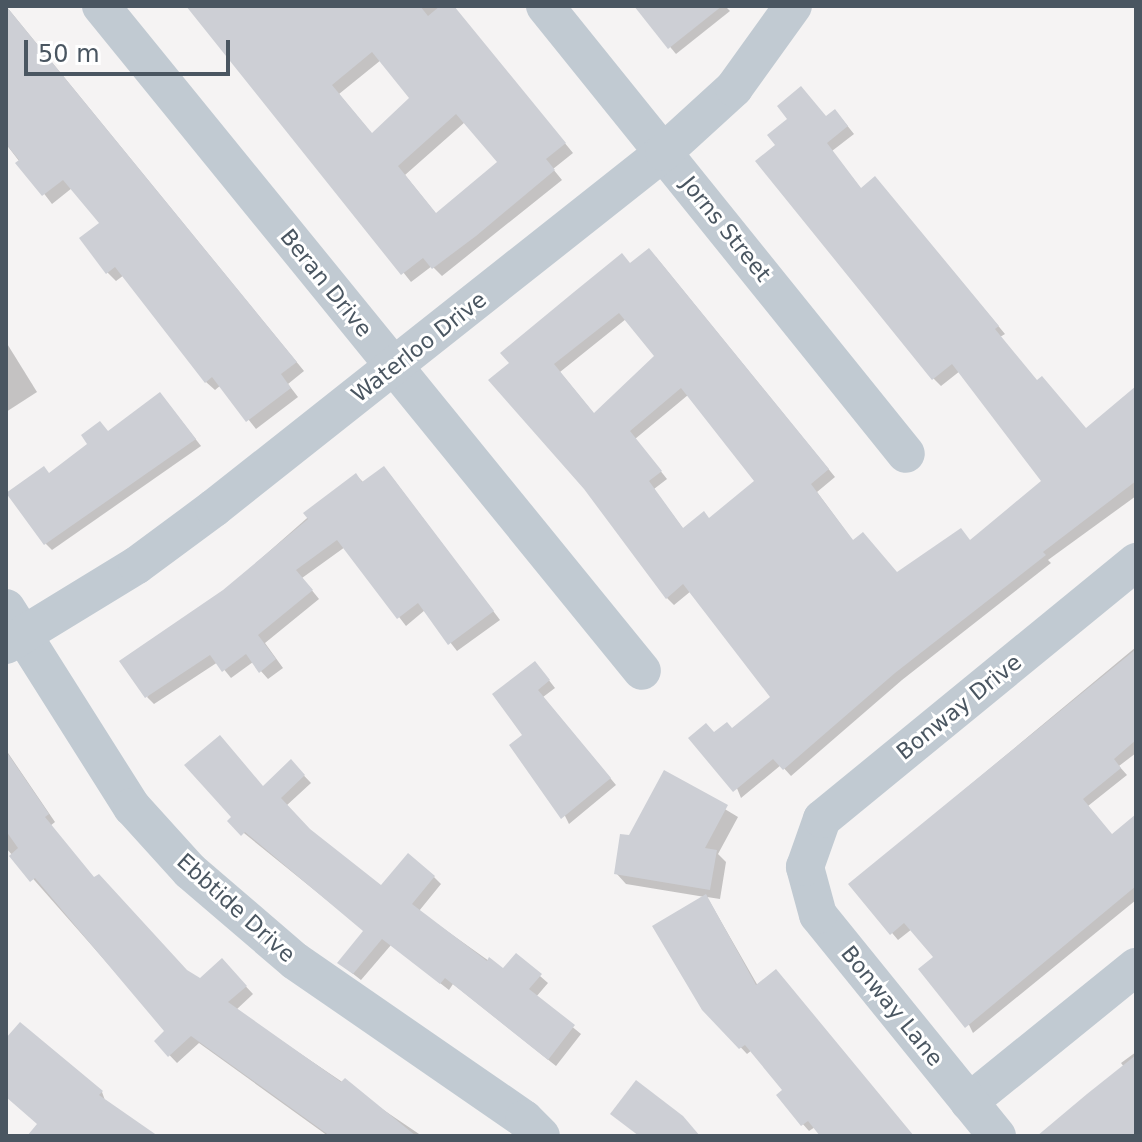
<!DOCTYPE html>
<style>
body{margin:0}
#map{position:relative;width:1142px;height:1142px;overflow:hidden;background:#f5f3f3;font-family:"DejaVu Sans",sans-serif}
div>[style]{position:absolute}
[style*='--x']{left:calc(var(--x)*1px);top:calc(var(--y)*1px);width:calc(var(--w)*1px);rotate:calc(var(--a)*1deg)}
.shadow>*{inset:0;background:#0003}
.building>*{inset:0;background:#cdcfd5}
.minor>*{height:38px;margin:-19px;padding:0 19px;transform-origin:19px;border-radius:19px;background:#c1cad2}
span{translate:-50% -50%;white-space:nowrap;text-align:center;line-height:1.15;-webkit-text-stroke:6px #fff;paint-order:stroke}
.street-label{font-size:22px;color:#4a5661}
.frame{position:absolute;inset:0;border:8px solid #4a5661;pointer-events:none}
.scale{position:absolute;left:24px;top:40px;width:206px;height:36px;box-sizing:border-box;border:4px solid #4a5661;border-top:0;padding-left:10px;font-size:24px;line-height:28px;white-space:nowrap;color:#4a5661;-webkit-text-stroke:6px #fff;paint-order:stroke}
</style>
<div id="map">
<div class="shadow">
<div style="clip-path:polygon(6px 6px,304px 371px,288px 384px,298px 397px,256px 429px,221px 385px,215px 390px,206px 382px,124px 275px,116px 281px,107px 272px,102px 224px,72px 188px,52px 204px,6px 144px)"></div>
<div style="clip-path:polygon(evenodd,190px 6px,453px 6px,573px 153px,553px 169px,562px 180px,442px 276px,432px 266px,411px 282px,190px 6px,381px 60px,412px 98px,373px 135px,339px 94px,381px 60px,190px 6px,465px 122px,500px 163px,437px 215px,405px 175px,465px 122px)"></div>
<div style="clip-path:polygon(636px 6px,725px 6px,730px 11px,676px 54px)"></div>
<div style="clip-path:polygon(evenodd,826px 118px,842px 119px,854px 134px,832px 151px,862px 190px,882px 186px,1005px 334px,1000px 337px,1038px 383px,1086px 430px,1136px 389px,1136px 496px,1048px 560px,1051px 563px,902px 680px,791px 776px,781px 765px,741px 798px,715px 735px,732px 730px,773px 698px,691px 591px,674px 605px,667px 598px,585px 488px,491px 380px,631px 265px,656px 257px,835px 477px,817px 492px,854px 542px,898px 574px,971px 542px,1044px 481px,960px 371px,941px 386px,934px 379px,758px 161px,826px 118px,626px 319px,657px 356px,595px 415px,560px 372px,626px 319px,826px 118px,688px 395px,756px 481px,710px 520px,684px 530px,654px 489px,667px 479px,635px 439px,688px 395px)"></div>
<div style="clip-path:polygon(6px 342px,37px 392px,6px 412px)"></div>
<div style="clip-path:polygon(166px 401px,201px 446px,52px 550px,46px 544px,50px 474px)"></div>
<div style="clip-path:polygon(356px 475px,364px 483px,391px 476px,500px 620px,457px 651px,425px 610px,406px 626px,345px 547px,302px 578px,319px 599px,265px 643px,283px 668px,268px 679px,253px 662px,231px 678px,218px 662px,154px 704px,147px 697px,224px 591px)"></div>
<div style="clip-path:polygon(1136px 647px,1136px 753px,1119px 766px,1127px 775px,1088px 806px,1112px 836px,1136px 816px,1136px 900px,973px 1033px,936px 958px,912px 929px,898px 940px,851px 884px)"></div>
<div style="clip-path:polygon(541px 670px,555px 688px,543px 697px,616px 785px,569px 824px,525px 735px)"></div>
<div style="clip-path:polygon(6px 750px,55px 822px,50px 826px,95px 879px,187px 972px,200px 981px,222px 961px,253px 994px,236px 1010px,422px 1136px,328px 1136px,199px 1043px,177px 1063px,156px 1041px,167px 1031px,6px 848px)"></div>
<div style="clip-path:polygon(291px 762px,311px 783px,286px 806px,311px 832px,382px 888px,434px 877px,441px 884px,419px 911px,503px 971px,540px 976px,548px 983px,536px 997px,581px 1034px,556px 1066px,453px 984px,449px 990px,391px 945px,361px 980px,339px 963px,365px 931px,229px 821px)"></div>
<div style="clip-path:polygon(665px 773px,738px 817px,718px 854px,726px 862px,720px 899px,707px 897px,758px 986px,909px 1136px,822px 1136px,815px 1127px,809px 1131px,778px 1096px,785px 1090px,752px 1050px,747px 1054px,704px 1008px,705px 897px,626px 884px,616px 873px)"></div>
<div style="clip-path:polygon(20px 1024px,102px 1092px,106px 1103px,155px 1136px,30px 1136px,40px 1124px,6px 1094px,6px 1034px,9px 1038px)"></div>
<div style="clip-path:polygon(1136px 1052px,1136px 1136px,1055px 1136px,1124px 1067px,1121px 1063px)"></div>
</div>
<div class="building">
<div style="clip-path:polygon(6px 6px,297px 362px,281px 374px,291px 388px,246px 422px,212px 377px,205px 383px,115px 267px,106px 274px,79px 238px,99px 223px,63px 180px,42px 196px,15px 163px,19px 160px,6px 144px)"></div>
<div style="clip-path:polygon(evenodd,186px 6px,420px 6px,428px 16px,440px 6px,454px 6px,566px 143px,546px 159px,555px 170px,476px 236px,432px 269px,423px 258px,401px 275px,186px 6px,372px 52px,409px 98px,372px 133px,332px 85px,372px 52px,186px 6px,456px 114px,497px 162px,436px 213px,398px 166px,456px 114px)"></div>
<div style="clip-path:polygon(634px 6px,722px 6px,668px 49px)"></div>
<div style="clip-path:polygon(evenodd,801px 86px,826px 116px,835px 109px,848px 126px,827px 143px,861px 188px,875px 176px,999px 326px,995px 329px,1037px 380px,1042px 376px,1086px 428px,1136px 386px,1136px 481px,1043px 552px,1046px 555px,895px 673px,783px 770px,773px 759px,733px 792px,688px 738px,706px 723px,714px 732px,727px 722px,732px 728px,770px 697px,683px 584px,666px 599px,584px 489px,488px 380px,509px 363px,500px 353px,574px 292px,622px 253px,630px 263px,649px 248px,829px 469px,811px 484px,853px 540px,863px 532px,897px 572px,961px 528px,970px 540px,1041px 481px,952px 364px,932px 380px,755px 161px,775px 145px,767px 135px,787px 119px,777px 106px,801px 86px,619px 313px,654px 356px,594px 413px,554px 364px,619px 313px,801px 86px,681px 388px,754px 481px,709px 518px,704px 511px,683px 528px,649px 481px,662px 471px,630px 431px,681px 388px)"></div>
<div style="clip-path:polygon(160px 392px,196px 439px,44px 545px,6px 493px,44px 466px,49px 473px,87px 444px,81px 435px,100px 421px,108px 431px)"></div>
<div style="clip-path:polygon(384px 466px,494px 611px,448px 645px,418px 603px,397px 619px,337px 540px,296px 570px,313px 590px,258px 635px,276px 659px,259px 673px,246px 654px,222px 672px,210px 655px,145px 698px,119px 661px,223px 590px,308px 519px,303px 513px,356px 473px,362px 482px)"></div>
<div style="clip-path:polygon(1136px 649px,1136px 740px,1114px 759px,1121px 768px,1083px 799px,1112px 834px,1136px 814px,1136px 886px,965px 1028px,918px 969px,933px 957px,904px 923px,890px 935px,848px 884px)"></div>
<div style="clip-path:polygon(535px 661px,550px 680px,538px 690px,611px 778px,561px 819px,509px 745px,522px 735px,492px 694px)"></div>
<div style="clip-path:polygon(220px 735px,263px 786px,291px 759px,305px 775px,281px 798px,310px 829px,381px 885px,408px 853px,435px 876px,412px 904px,487px 961px,489px 957px,503px 968px,516px 953px,542px 974px,529px 989px,575px 1025px,548px 1060px,445px 978px,440px 984px,382px 939px,353px 974px,337px 963px,363px 931px,245px 832px,241px 836px,227px 821px,231px 817px,184px 765px)"></div>
<div style="clip-path:polygon(6px 751px,49px 814px,45px 817px,94px 877px,99px 874px,187px 970px,200px 978px,222px 958px,247px 986px,228px 1002px,341px 1082px,345px 1078px,416px 1136px,330px 1136px,191px 1036px,168px 1057px,154px 1041px,164px 1031px,35px 878px,30px 882px,9px 856px,18px 848px,6px 831px)"></div>
<div style="clip-path:polygon(664px 770px,728px 805px,705px 848px,717px 850px,710px 890px,614px 874px,620px 834px,629px 835px)"></div>
<div style="clip-path:polygon(706px 894px,756px 985px,776px 969px,914px 1136px,820px 1136px,808px 1121px,801px 1126px,776px 1095px,782px 1090px,745px 1045px,739px 1049px,702px 1010px,652px 926px)"></div>
<div style="clip-path:polygon(20px 1022px,103px 1091px,99px 1095px,158px 1136px,27px 1136px,37px 1124px,6px 1097px,6px 1038px)"></div>
<div style="clip-path:polygon(1136px 1055px,1136px 1136px,1037px 1136px,1087px 1094px)"></div>
<div style="clip-path:polygon(636px 1080px,683px 1116px,700px 1136px,639px 1136px,610px 1114px)"></div>
</div>
<div class="minor">
<div style="--x:101;--y:6;--w:857;--a:50.87"></div>
<div style="--x:545;--y:6;--w:575;--a:51.14"></div>
<div style="--x:6;--y:608;--w:236;--a:57.7"></div>
<div style="--x:132;--y:807;--w:86;--a:47.8"></div>
<div style="--x:190;--y:871;--w:138;--a:40.6"></div>
<div style="--x:295;--y:961;--w:278;--a:34.6"></div>
<div style="--x:524;--y:1119;--w:24;--a:45"></div>
<div style="--x:6;--y:645;--w:153;--a:-31.4"></div>
<div style="--x:137;--y:565;--w:96;--a:-36.5"></div>
<div style="--x:214;--y:508;--w:574;--a:-38.35"></div>
<div style="--x:664;--y:152;--w:95;--a:-42.4"></div>
<div style="--x:734;--y:88;--w:101;--a:-54.3"></div>
<div style="--x:969;--y:1102;--w:215;--a:-39"></div>
<div style="--x:997;--y:1136;--w:284;--a:-129"></div>
<div style="--x:818;--y:915;--w:50;--a:-105.2"></div>
<div style="--x:805;--y:867;--w:51;--a:-70.5"></div>
<div style="--x:822;--y:819;--w:406;--a:-39.3"></div>
</div>
<div class="street-label">
<span style="left:726px;top:229px;rotate:51deg">Jorns Street</span>
<span style="left:326px;top:283px;rotate:51deg">Beran Drive</span>
<span style="left:419px;top:347px;rotate:-38deg">Waterloo Drive</span>
<span style="left:959px;top:707px;rotate:-39deg">Bonway Drive</span>
<span style="left:236px;top:908px;rotate:42deg">Ebbtide Drive</span>
<span style="left:892px;top:1006px;rotate:51deg">Bonway Lane</span>
</div>
<div class="frame"></div>
<div class="scale">50 m</div>
</div>
